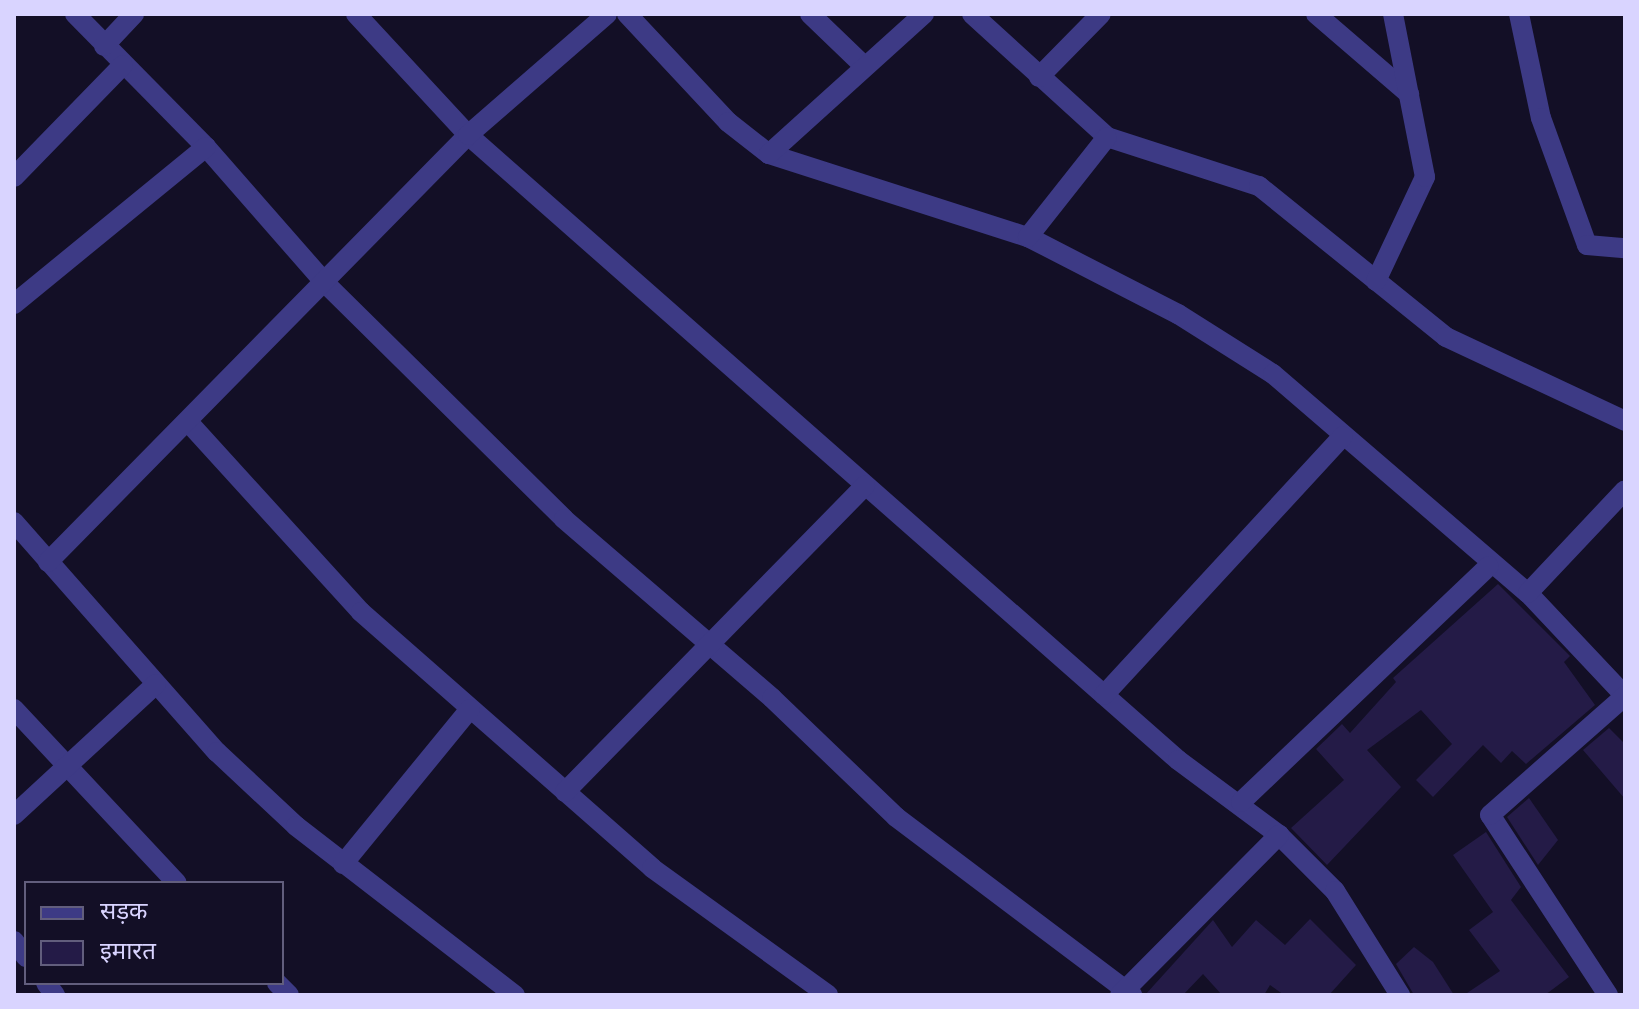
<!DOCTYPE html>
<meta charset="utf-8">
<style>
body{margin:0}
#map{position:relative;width:1639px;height:1009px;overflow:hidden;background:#130f26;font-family:Roboto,"Noto Sans Devanagari",sans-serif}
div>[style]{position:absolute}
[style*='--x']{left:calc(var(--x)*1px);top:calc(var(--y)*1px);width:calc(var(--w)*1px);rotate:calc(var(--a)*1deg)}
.building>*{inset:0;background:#241b47}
.street>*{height:20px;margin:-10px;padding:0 10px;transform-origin:10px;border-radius:10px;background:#3d3a85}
span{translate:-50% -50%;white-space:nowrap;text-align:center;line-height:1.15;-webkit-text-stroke:8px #130f26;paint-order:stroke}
.frame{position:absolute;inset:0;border:16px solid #d9d4ff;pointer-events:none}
.legend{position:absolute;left:24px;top:881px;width:260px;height:104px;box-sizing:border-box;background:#130f26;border:2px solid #625e7d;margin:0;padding:10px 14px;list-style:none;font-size:24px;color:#d9d4ff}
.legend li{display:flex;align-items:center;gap:16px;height:40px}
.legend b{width:40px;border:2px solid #625e7d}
</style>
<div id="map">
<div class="building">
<div style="clip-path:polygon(1498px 584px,1570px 656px,1564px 662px,1595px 705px,1526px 764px,1512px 751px,1501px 763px,1483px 745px,1433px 797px,1416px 780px,1452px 744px,1421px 710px,1367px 750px,1401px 787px,1327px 865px,1291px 828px,1344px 780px,1316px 749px,1342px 724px,1350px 733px,1396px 682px,1393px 678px)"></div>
<div style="clip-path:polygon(1609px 728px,1625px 744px,1625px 799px,1583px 750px)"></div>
<div style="clip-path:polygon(1529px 798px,1558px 840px,1538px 865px,1507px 817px)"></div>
<div style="clip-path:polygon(1486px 832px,1521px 887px,1511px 900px,1569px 977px,1545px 995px,1464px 995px,1500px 971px,1469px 930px,1493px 912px,1453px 855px)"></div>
<div style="clip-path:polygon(1310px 919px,1356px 965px,1329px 995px,1284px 995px,1270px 985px,1264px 995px,1222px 995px,1203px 974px,1183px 995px,1145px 995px,1213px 920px,1232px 947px,1256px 920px,1285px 945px)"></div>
<div style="clip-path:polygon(1414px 947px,1433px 962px,1454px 995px,1414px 995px,1396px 964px)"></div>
</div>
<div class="street">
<div style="--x:75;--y:14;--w:187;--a:45.4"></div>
<div style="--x:206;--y:147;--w:179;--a:48.8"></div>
<div style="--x:324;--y:282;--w:337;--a:44.6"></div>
<div style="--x:564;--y:519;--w:274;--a:40.7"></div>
<div style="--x:772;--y:698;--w:172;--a:43.8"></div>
<div style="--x:896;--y:817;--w:296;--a:37"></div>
<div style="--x:356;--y:14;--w:165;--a:47.2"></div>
<div style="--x:468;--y:135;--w:946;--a:41.36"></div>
<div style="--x:1178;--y:760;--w:126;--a:36.6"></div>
<div style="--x:1279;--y:835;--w:79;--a:45"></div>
<div style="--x:1335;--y:891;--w:123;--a:58"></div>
<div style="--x:627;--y:14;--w:148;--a:46.9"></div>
<div style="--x:728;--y:122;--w:52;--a:38"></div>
<div style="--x:769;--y:154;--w:272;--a:17.8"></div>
<div style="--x:1028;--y:237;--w:169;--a:27.2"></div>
<div style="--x:1178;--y:314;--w:112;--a:32.3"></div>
<div style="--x:1273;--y:374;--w:336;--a:40.7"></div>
<div style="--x:1528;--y:593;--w:141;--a:46.7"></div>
<div style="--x:810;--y:14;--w:74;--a:43.9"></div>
<div style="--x:972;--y:14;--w:183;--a:42.3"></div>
<div style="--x:1107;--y:137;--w:160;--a:17.9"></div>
<div style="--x:1259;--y:186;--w:240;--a:38.9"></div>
<div style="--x:1446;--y:337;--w:198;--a:25.1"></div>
<div style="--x:1316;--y:14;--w:123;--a:40.7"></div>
<div style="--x:1519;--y:14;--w:106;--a:78.1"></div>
<div style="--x:1541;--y:118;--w:135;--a:70.1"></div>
<div style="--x:1587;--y:245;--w:38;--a:5"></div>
<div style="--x:104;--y:46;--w:44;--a:-46.8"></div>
<div style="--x:1039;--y:77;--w:88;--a:-45.5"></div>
<div style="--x:769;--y:154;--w:209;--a:-42.1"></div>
<div style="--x:14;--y:177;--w:156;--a:-45.8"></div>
<div style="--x:1028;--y:237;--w:127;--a:-51.7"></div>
<div style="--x:1376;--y:281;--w:115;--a:-64.8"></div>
<div style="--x:1425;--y:177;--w:166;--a:-101.1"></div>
<div style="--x:14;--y:304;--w:248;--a:-39.3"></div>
<div style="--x:190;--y:424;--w:254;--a:47.7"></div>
<div style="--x:361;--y:612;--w:388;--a:41.3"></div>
<div style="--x:652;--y:868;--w:217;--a:35.8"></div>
<div style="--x:14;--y:522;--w:307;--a:48.6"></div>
<div style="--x:217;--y:752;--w:108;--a:43.1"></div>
<div style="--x:296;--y:826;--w:277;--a:37.7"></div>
<div style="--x:48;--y:562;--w:599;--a:-45.47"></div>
<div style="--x:468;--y:135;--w:184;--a:-41"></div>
<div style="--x:1528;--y:593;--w:141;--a:-46.7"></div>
<div style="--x:1104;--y:695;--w:352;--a:-47.3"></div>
<div style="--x:14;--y:709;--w:238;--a:46.9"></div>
<div style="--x:565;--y:792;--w:429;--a:-45.6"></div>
<div style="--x:1241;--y:802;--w:342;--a:-43.6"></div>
<div style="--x:14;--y:815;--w:193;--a:-42.7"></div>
<div style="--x:343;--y:864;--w:200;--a:-50.7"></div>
<div style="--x:14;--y:941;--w:20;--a:53"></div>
<div style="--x:46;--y:983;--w:15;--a:53"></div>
<div style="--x:277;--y:983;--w:17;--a:45"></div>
<div style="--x:1120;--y:995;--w:226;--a:-45.2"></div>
<div style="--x:1608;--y:995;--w:215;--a:-123.2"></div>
<div style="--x:1490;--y:815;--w:180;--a:-41.4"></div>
</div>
<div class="frame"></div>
<ul class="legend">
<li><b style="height:10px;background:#3d3a85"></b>सड़क</li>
<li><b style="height:22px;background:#241b47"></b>इमारत</li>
</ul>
</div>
